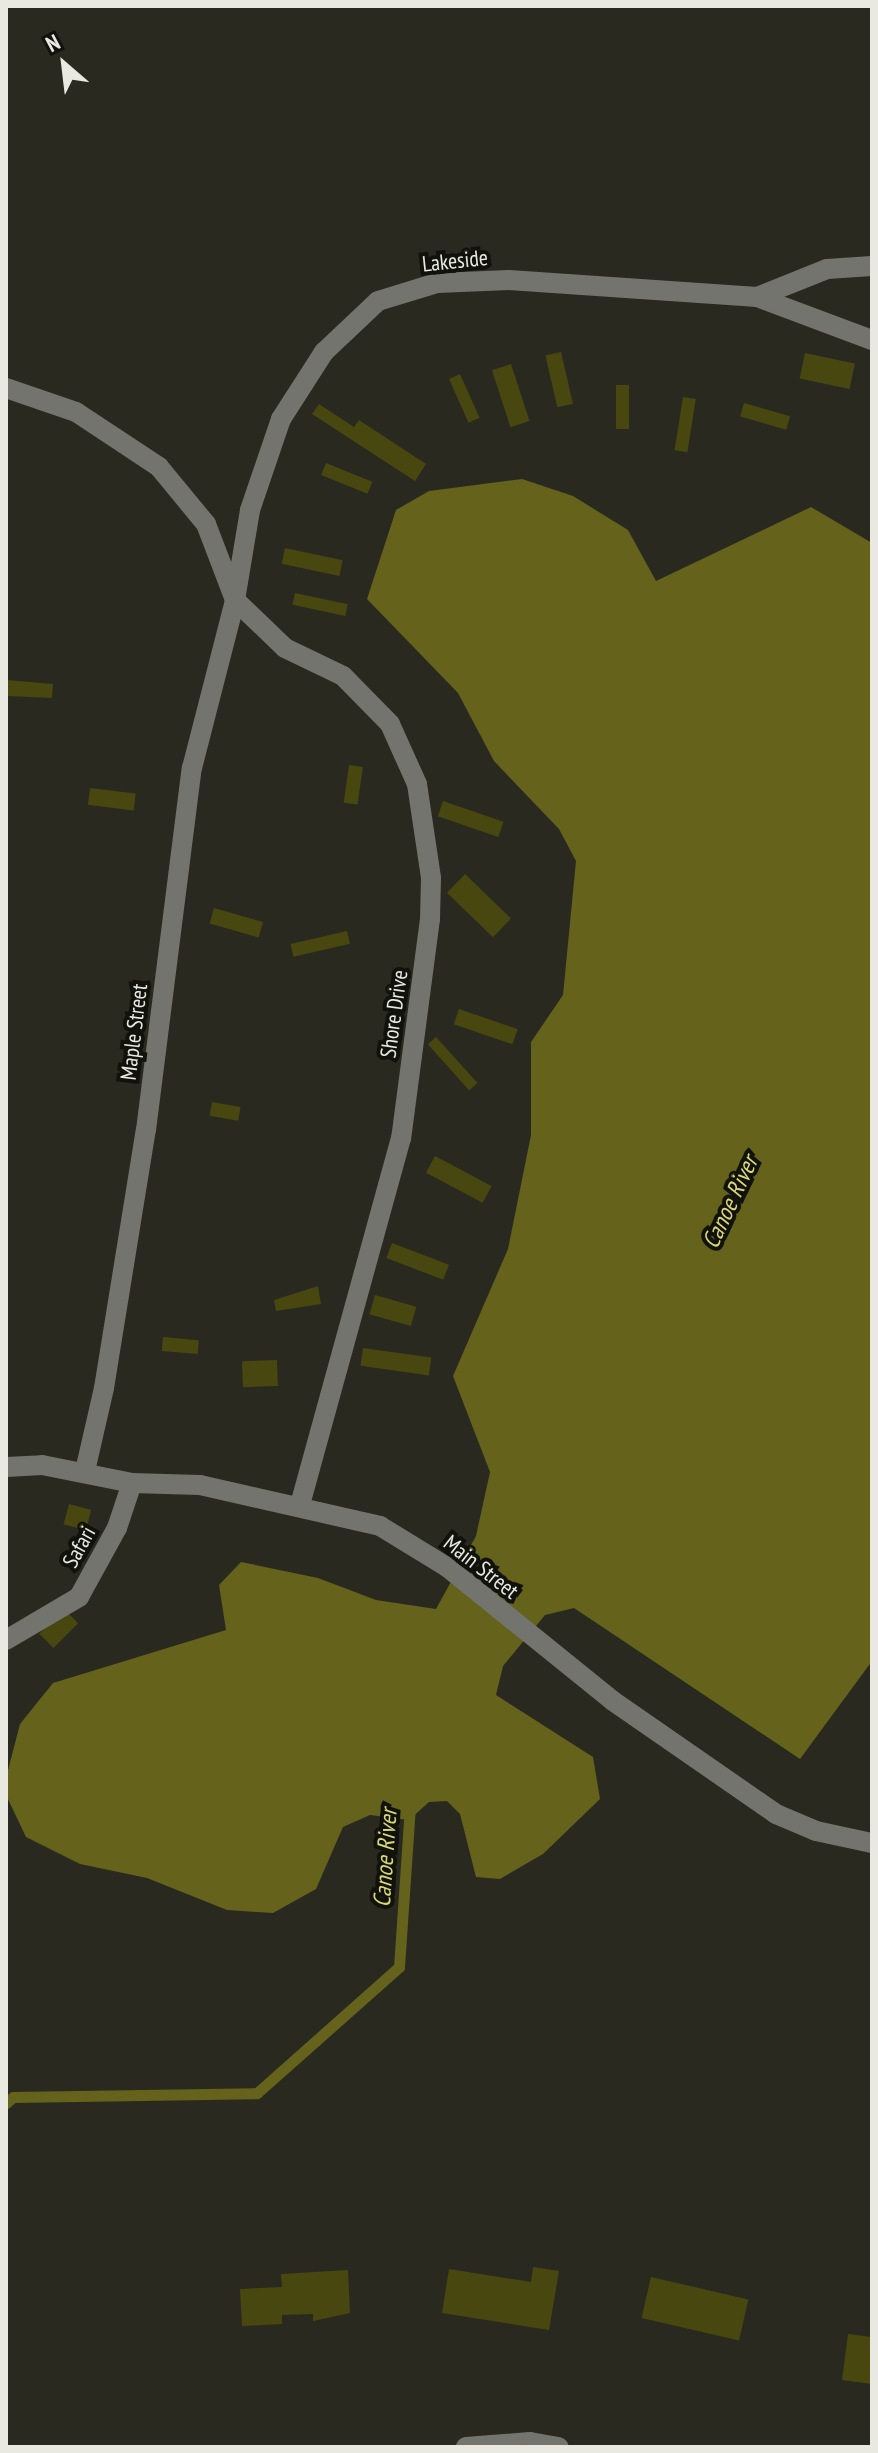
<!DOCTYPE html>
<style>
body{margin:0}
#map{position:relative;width:878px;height:2453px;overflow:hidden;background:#292920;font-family:"PT Sans Narrow",sans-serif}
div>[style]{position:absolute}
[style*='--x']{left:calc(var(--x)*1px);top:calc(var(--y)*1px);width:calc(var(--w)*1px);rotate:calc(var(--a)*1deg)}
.water>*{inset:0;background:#64621b}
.stream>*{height:11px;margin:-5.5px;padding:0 5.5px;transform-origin:5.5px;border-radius:5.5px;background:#64621b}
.building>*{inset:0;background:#484710;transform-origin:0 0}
.minor>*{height:20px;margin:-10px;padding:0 10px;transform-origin:10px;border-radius:10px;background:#74746f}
span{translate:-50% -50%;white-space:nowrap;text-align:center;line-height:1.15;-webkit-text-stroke:8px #12120d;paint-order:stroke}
.street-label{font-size:22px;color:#e9e9e2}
.water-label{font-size:24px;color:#dad876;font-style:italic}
.frame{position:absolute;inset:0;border:8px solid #e9e9e2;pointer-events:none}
.north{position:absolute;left:24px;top:24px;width:80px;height:80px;-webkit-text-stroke:6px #12120d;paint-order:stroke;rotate:332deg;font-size:22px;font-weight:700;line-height:32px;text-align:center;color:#e9e9e2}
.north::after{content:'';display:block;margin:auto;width:28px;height:36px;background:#e9e9e2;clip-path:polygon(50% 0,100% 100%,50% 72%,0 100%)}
</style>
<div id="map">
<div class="water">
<div style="clip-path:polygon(522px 479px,573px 496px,628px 530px,656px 581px,811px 507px,872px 543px,872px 1661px,800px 1759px,574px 1608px,545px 1615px,503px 1666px,496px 1695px,593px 1757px,600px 1799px,543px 1854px,500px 1879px,476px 1877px,460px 1814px,447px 1801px,429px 1802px,409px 1820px,370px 1815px,343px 1827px,316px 1889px,273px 1913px,227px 1910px,147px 1878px,80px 1864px,26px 1837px,6px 1795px,6px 1778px,20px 1724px,53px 1683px,226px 1630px,219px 1585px,241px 1562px,318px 1578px,376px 1600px,436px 1609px,476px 1536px,490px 1472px,453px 1376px,508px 1249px,531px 1135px,531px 1042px,563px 995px,576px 861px,559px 829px,494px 761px,458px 693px,367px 599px,396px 510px,429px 491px)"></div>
</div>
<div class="stream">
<div style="--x:6;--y:2103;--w:9;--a:-41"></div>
<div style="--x:13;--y:2097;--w:244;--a:-0.9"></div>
<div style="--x:257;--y:2093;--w:190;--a:-41.6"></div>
<div style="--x:399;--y:1967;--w:160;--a:-86.1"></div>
</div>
<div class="building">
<div style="left:561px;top:352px;width:53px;height:16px;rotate:77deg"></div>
<div style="left:805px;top:353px;width:51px;height:26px;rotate:12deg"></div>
<div style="left:511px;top:364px;width:60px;height:20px;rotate:72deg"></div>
<div style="left:460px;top:374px;width:48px;height:12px;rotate:66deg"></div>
<div style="left:616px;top:385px;width:13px;height:44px"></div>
<div style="left:683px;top:397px;width:13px;height:54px;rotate:9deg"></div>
<div style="left:744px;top:403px;width:48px;height:14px;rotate:16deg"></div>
<div style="clip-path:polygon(319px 404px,354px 427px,359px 420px,426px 464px,415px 481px,312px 414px)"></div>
<div style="left:326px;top:463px;width:50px;height:13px;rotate:22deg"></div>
<div style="left:285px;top:548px;width:59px;height:16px;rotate:12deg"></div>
<div style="left:295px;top:593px;width:54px;height:12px;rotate:12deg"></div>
<div style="clip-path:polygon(6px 680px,53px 684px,52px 698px,6px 696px)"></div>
<div style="left:349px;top:765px;width:14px;height:38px;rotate:8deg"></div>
<div style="left:90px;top:788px;width:46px;height:17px;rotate:7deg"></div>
<div style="left:443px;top:801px;width:64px;height:16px;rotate:19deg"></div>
<div style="left:465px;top:874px;width:64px;height:26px;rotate:44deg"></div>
<div style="left:214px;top:908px;width:51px;height:16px;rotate:16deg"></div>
<div style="left:347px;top:931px;width:13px;height:58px;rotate:77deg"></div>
<div style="left:459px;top:1009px;width:62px;height:16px;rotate:19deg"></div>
<div style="left:436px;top:1037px;width:62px;height:11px;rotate:48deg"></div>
<div style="left:212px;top:1102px;width:29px;height:14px;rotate:10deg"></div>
<div style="left:435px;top:1156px;width:64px;height:19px;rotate:28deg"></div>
<div style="left:392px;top:1243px;width:61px;height:16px;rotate:21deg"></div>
<div style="clip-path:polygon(318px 1286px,321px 1304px,276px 1311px,274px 1300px)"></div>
<div style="left:375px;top:1295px;width:43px;height:20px;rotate:16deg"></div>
<div style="left:163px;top:1337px;width:36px;height:14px;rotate:5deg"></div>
<div style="left:363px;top:1348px;width:69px;height:18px;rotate:8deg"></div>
<div style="left:277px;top:1360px;width:26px;height:35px;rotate:88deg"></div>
<div style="left:69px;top:1504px;width:23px;height:21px;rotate:15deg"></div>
<div style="left:64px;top:1609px;width:20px;height:35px;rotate:45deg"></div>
<div style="clip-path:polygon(533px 2267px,559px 2271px,549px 2330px,442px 2313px,449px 2269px,531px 2282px)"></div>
<div style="clip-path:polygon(348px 2270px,350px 2313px,313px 2321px,313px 2314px,282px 2315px,282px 2324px,242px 2326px,240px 2289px,282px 2287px,281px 2274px)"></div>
<div style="left:651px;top:2277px;width:100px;height:42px;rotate:13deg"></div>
<div style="clip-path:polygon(848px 2334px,872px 2337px,872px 2384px,842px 2380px)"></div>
</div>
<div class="minor">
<div style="--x:757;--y:297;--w:75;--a:-21.8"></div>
<div style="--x:827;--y:269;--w:45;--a:-3.8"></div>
<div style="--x:6;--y:388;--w:74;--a:18.9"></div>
<div style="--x:76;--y:412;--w:100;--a:33.5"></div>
<div style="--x:159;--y:467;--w:74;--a:50.5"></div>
<div style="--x:206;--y:524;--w:81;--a:69.1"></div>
<div style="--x:235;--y:600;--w:69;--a:43.8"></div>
<div style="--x:285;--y:648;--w:64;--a:25.8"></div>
<div style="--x:343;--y:676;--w:67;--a:45.6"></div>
<div style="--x:390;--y:724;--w:66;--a:65.8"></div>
<div style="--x:417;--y:784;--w:95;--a:81.5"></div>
<div style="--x:431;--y:878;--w:41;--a:91.4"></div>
<div style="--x:430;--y:919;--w:221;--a:97.5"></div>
<div style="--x:401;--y:1138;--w:381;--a:105.4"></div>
<div style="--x:6;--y:1467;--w:36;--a:-3"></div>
<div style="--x:42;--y:1465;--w:92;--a:11.3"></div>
<div style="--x:132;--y:1483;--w:68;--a:1.7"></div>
<div style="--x:200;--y:1485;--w:185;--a:12.8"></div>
<div style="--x:380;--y:1526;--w:79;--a:31.5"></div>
<div style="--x:447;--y:1567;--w:213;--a:38.9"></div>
<div style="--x:613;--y:1701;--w:198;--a:34.7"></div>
<div style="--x:776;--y:1814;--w:43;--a:23"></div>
<div style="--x:816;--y:1831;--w:57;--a:12.1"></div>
<div style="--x:85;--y:1471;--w:85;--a:-77.1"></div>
<div style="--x:104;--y:1388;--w:261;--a:-80.8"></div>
<div style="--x:146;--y:1130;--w:365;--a:-82.8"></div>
<div style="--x:192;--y:768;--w:173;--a:-75.6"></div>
<div style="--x:235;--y:600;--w:91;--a:-80.5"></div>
<div style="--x:250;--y:510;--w:96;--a:-71.2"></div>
<div style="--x:281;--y:419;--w:80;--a:-57.3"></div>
<div style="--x:324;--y:352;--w:74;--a:-43.4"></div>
<div style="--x:378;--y:301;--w:62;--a:-17"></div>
<div style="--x:437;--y:283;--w:72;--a:-2.4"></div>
<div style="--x:509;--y:280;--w:249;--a:3.9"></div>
<div style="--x:757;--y:297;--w:123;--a:20.5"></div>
<div style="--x:6;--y:1640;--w:85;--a:-30.5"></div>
<div style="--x:79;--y:1597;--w:79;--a:-61.2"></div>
<div style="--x:117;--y:1528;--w:47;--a:-71.6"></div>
<div style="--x:466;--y:2447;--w:64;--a:-4.5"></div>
<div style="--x:530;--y:2442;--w:29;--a:10"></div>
</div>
<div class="street-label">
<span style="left:455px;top:261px;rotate:-6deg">Lakeside</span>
<span style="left:394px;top:1014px;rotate:-82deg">Shore Drive</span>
<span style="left:134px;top:1032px;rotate:-83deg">Maple Street</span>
<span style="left:79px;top:1547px;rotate:-61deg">Safari</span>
<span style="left:481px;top:1567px;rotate:38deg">Main Street</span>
</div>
<div class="water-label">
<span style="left:730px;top:1202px;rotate:-65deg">Canoe River</span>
<span style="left:385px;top:1858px;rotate:-86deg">Canoe River</span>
</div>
<div class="frame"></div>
<div class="north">N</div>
</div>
